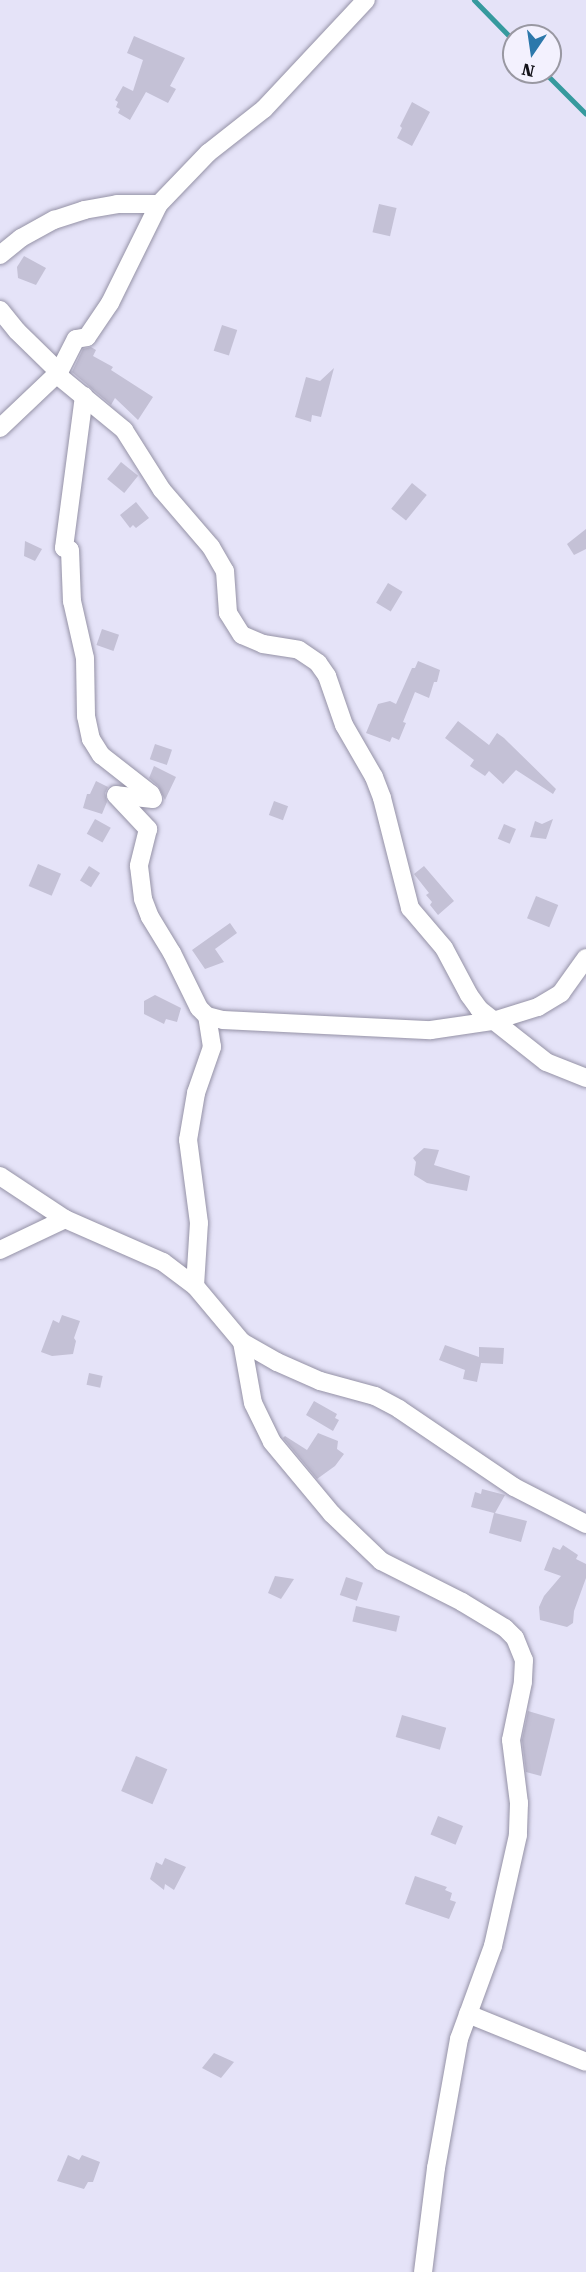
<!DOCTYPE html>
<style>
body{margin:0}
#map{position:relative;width:586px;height:2272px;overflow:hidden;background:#e5e3f8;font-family:"Roboto Serif",serif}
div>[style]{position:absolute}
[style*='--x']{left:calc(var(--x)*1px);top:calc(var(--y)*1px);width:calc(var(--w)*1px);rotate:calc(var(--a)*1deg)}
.stream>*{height:5px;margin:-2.5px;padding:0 2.5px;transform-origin:2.5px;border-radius:2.5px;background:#369a9e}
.building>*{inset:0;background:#c4c1d6;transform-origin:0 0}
.roads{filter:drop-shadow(0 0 2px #9592a6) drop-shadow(0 0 2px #9592a6)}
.street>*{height:18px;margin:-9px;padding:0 9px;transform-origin:9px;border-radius:9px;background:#fff}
span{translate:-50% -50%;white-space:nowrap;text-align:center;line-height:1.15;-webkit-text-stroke:4.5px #f3f1fe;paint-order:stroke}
.north{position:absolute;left:502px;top:24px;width:60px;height:60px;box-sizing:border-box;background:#f3f1fe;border:2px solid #9998a2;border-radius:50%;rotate:193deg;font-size:16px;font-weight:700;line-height:24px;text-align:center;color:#131219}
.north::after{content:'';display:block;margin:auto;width:21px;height:27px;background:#2c78ab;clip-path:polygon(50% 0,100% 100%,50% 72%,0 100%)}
</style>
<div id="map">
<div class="stream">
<div style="--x:474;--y:0;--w:57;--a:45.7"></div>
<div style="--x:544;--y:72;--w:59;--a:45"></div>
</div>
<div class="building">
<div style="clip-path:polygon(134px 36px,185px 58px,170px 86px,176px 89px,168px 103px,146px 92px,130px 120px,118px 113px,120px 109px,116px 107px,118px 102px,115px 100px,123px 86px,133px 91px,143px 60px,127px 53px)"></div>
<div style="clip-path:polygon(412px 102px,430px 112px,412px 146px,397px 138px,402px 128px,400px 126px)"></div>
<div style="left:379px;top:204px;width:18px;height:29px;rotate:13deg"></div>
<div style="clip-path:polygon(24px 256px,46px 268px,36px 285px,18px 278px,17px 267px)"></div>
<div style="left:222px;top:325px;width:16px;height:27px;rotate:18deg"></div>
<div style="clip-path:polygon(91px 347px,96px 350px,93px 356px,113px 367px,111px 370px,153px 397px,138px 420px,115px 398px,111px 405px,72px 372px,83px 349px)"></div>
<div style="clip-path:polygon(334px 368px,321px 417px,312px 415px,311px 422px,295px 417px,306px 377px,320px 381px)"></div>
<div style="left:121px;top:462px;width:22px;height:22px;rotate:39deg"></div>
<div style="left:412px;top:483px;width:19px;height:33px;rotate:39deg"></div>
<div style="clip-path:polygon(136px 502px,149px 518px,136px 528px,133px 525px,130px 528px,120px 515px)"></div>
<div style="clip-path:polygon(586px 529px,586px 549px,574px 555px,567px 544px)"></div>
<div style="clip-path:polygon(25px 541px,42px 549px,35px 561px,24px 556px)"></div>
<div style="left:388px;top:583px;width:17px;height:23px;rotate:31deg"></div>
<div style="left:102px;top:629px;width:18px;height:17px;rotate:19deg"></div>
<div style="clip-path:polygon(418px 661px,440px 670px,437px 682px,434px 682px,429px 698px,415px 692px,403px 722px,406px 723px,399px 740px,392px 737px,390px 742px,366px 733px,378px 704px,390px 701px,396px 704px,412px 668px,415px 668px)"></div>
<div style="clip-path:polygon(458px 721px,489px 745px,497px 733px,504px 738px,556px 789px,553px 794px,516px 770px,503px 784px,489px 771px,485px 776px,470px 766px,474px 760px,445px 738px)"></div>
<div style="left:155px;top:744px;width:18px;height:16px;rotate:19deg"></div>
<div style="clip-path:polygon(154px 766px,176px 777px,165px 800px,158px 786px,149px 778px)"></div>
<div style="clip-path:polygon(96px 781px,108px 787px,105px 793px,107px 802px,102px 814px,83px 808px,87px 794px,90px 794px)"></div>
<div style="left:274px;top:801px;width:15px;height:15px;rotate:20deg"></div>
<div style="left:95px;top:819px;width:18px;height:17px;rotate:29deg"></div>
<div style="clip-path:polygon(553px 819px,546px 839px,530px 837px,535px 821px,542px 824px)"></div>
<div style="left:504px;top:824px;width:13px;height:16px;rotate:23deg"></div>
<div style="left:38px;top:864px;width:25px;height:24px;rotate:23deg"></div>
<div style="left:89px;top:866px;width:13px;height:17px;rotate:32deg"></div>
<div style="clip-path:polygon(424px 866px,454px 901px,438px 915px,430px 905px,432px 902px,426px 895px,429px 893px,414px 874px)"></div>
<div style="left:536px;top:896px;width:24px;height:24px;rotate:22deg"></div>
<div style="clip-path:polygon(230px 923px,237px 933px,215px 949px,224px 962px,205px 969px,192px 950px)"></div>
<div style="clip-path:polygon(155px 995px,181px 1008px,177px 1022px,166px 1019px,164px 1024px,144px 1014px,144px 1001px)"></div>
<div style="clip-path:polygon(424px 1148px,439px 1150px,434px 1165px,470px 1176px,467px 1191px,427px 1183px,414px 1175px,416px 1162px,413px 1158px)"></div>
<div style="clip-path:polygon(62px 1315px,80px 1321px,74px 1338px,76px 1341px,73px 1354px,52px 1356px,41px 1352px,53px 1320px,59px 1323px)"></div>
<div style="clip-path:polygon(445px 1345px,479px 1357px,479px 1347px,504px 1348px,503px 1364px,481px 1363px,477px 1382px,463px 1379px,465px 1370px,439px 1360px)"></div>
<div style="left:89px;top:1373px;width:14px;height:12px;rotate:12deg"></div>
<div style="clip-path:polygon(314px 1401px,337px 1414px,335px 1418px,339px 1420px,333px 1431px,306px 1415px)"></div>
<div style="clip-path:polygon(318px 1433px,338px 1441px,337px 1449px,344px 1454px,335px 1466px,317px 1479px,283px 1438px,285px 1436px,307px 1450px)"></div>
<div style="clip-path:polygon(482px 1489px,505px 1495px,495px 1513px,527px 1521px,521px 1542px,489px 1533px,494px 1513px,471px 1507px,475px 1492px,481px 1494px)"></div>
<div style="clip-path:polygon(563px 1545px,578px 1555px,576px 1559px,586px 1564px,586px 1578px,574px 1611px,573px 1623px,567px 1627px,540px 1620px,539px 1607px,544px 1596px,561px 1576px,544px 1570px,553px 1547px,560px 1550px)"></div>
<div style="clip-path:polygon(275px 1576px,294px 1579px,281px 1599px,268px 1593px)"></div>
<div style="left:346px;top:1577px;width:18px;height:19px;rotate:19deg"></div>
<div style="left:356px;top:1606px;width:45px;height:16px;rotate:13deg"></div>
<div style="clip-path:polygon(528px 1711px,555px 1719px,541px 1776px,526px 1772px,522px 1740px)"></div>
<div style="left:402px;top:1715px;width:46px;height:23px;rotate:16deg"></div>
<div style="left:136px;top:1756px;width:34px;height:38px;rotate:23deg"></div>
<div style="left:438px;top:1816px;width:27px;height:20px;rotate:22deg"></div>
<div style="clip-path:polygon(165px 1858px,186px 1867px,174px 1890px,165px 1884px,164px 1890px,150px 1879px,156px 1862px,162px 1865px)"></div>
<div style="clip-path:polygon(415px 1876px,447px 1887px,445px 1890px,452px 1893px,450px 1900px,456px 1902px,449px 1919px,405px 1904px)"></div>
<div style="clip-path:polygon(214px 2053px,234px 2062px,221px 2078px,202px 2068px)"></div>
<div style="clip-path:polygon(68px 2155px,79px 2160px,82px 2155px,100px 2162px,93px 2182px,88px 2182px,84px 2189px,57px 2181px)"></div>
</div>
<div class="roads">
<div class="street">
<div style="--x:0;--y:255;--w:27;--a:-39"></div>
<div style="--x:21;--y:238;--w:38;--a:-29"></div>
<div style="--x:54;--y:220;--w:32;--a:-18"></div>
<div style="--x:84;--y:210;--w:34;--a:-10"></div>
<div style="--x:117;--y:204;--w:42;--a:0"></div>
<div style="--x:0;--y:310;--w:27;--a:51"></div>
<div style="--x:17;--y:331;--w:59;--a:44.3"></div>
<div style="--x:59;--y:372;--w:6;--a:72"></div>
<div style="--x:61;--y:378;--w:82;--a:39.5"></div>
<div style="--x:124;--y:430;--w:71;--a:57.7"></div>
<div style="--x:162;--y:490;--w:75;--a:49.3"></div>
<div style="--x:211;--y:547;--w:28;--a:60"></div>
<div style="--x:225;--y:571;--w:42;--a:85.9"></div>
<div style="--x:228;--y:613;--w:26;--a:58"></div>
<div style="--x:242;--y:635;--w:23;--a:23"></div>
<div style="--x:263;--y:644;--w:36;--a:9"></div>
<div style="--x:299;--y:650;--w:23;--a:34"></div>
<div style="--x:318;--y:663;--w:16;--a:55"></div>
<div style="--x:327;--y:676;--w:52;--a:70.9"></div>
<div style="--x:344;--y:725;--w:60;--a:60"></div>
<div style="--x:374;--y:777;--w:22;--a:69"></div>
<div style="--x:382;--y:798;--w:114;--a:75.7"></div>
<div style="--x:410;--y:908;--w:52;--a:49.6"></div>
<div style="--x:444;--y:948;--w:53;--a:62"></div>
<div style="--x:469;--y:995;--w:17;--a:54"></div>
<div style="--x:479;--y:1009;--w:85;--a:38.3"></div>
<div style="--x:546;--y:1062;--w:43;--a:21.8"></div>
<div style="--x:84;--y:396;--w:153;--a:97.5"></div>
<div style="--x:64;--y:548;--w:6;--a:18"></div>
<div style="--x:70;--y:550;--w:51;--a:87.8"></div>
<div style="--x:72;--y:601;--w:58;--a:77.2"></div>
<div style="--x:85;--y:658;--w:58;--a:89"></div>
<div style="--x:86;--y:716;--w:24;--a:78"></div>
<div style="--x:91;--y:739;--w:19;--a:58"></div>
<div style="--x:101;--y:755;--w:63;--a:38"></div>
<div style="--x:151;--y:794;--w:5;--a:68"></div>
<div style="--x:153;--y:799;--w:37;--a:-174"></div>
<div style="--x:116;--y:795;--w:47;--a:46.7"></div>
<div style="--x:148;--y:829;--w:38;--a:104"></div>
<div style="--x:139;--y:866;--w:33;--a:83"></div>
<div style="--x:143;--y:899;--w:19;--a:69"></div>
<div style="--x:150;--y:917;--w:42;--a:58.6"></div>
<div style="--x:172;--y:953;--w:61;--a:63.9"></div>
<div style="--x:199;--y:1008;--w:11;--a:45"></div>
<div style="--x:207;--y:1016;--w:16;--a:14"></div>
<div style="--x:223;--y:1020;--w:208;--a:2.8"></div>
<div style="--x:431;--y:1030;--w:63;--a:-8.3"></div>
<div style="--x:493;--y:1021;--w:47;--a:-17.3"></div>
<div style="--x:538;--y:1007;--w:27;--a:-31"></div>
<div style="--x:561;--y:993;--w:43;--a:-54.5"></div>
<div style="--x:0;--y:428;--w:81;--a:-43.5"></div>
<div style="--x:59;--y:372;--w:37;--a:-63"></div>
<div style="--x:76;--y:339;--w:11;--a:-10"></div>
<div style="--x:87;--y:337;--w:41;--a:-55.9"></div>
<div style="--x:110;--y:303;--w:110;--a:-63.7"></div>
<div style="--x:159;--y:204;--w:71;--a:-46.1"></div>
<div style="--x:208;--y:153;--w:71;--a:-38.2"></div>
<div style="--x:264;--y:109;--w:149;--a:-46.9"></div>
<div style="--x:0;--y:1176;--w:78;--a:33.5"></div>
<div style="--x:65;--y:1219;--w:107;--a:23.7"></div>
<div style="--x:163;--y:1262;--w:40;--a:37"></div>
<div style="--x:195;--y:1286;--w:73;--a:50"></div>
<div style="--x:242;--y:1342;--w:40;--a:29.7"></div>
<div style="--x:277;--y:1362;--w:47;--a:23.8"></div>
<div style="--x:320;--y:1381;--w:57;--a:15.3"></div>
<div style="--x:375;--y:1396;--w:27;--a:28"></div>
<div style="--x:399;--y:1409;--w:139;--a:34.1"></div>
<div style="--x:514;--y:1487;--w:81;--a:27.2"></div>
<div style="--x:0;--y:1250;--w:72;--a:-25.5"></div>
<div style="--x:195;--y:1286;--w:63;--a:-86.4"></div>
<div style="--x:199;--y:1223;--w:84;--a:-97.5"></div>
<div style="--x:188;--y:1140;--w:48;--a:-80.3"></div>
<div style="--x:196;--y:1093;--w:49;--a:-70.8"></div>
<div style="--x:212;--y:1047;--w:31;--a:-99"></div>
<div style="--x:242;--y:1342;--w:62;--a:79.8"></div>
<div style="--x:253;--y:1403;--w:43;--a:64"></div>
<div style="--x:272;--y:1442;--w:94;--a:50.2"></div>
<div style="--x:332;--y:1514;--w:68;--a:43.8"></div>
<div style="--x:381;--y:1561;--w:91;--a:26.8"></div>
<div style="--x:462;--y:1602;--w:50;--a:31.2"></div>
<div style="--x:505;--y:1628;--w:14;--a:45"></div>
<div style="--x:515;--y:1638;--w:24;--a:68"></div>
<div style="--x:524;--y:1660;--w:22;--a:93"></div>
<div style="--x:523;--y:1682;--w:59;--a:101.7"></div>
<div style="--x:511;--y:1740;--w:64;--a:82.8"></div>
<div style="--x:519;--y:1803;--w:32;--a:92"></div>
<div style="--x:518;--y:1835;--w:114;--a:102.7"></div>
<div style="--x:493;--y:1946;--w:99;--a:110.1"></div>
<div style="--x:459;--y:2039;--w:131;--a:100.1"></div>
<div style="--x:436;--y:2168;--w:105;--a:97.1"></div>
<div style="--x:468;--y:2014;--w:127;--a:22.1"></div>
</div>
</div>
<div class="north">N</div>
</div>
